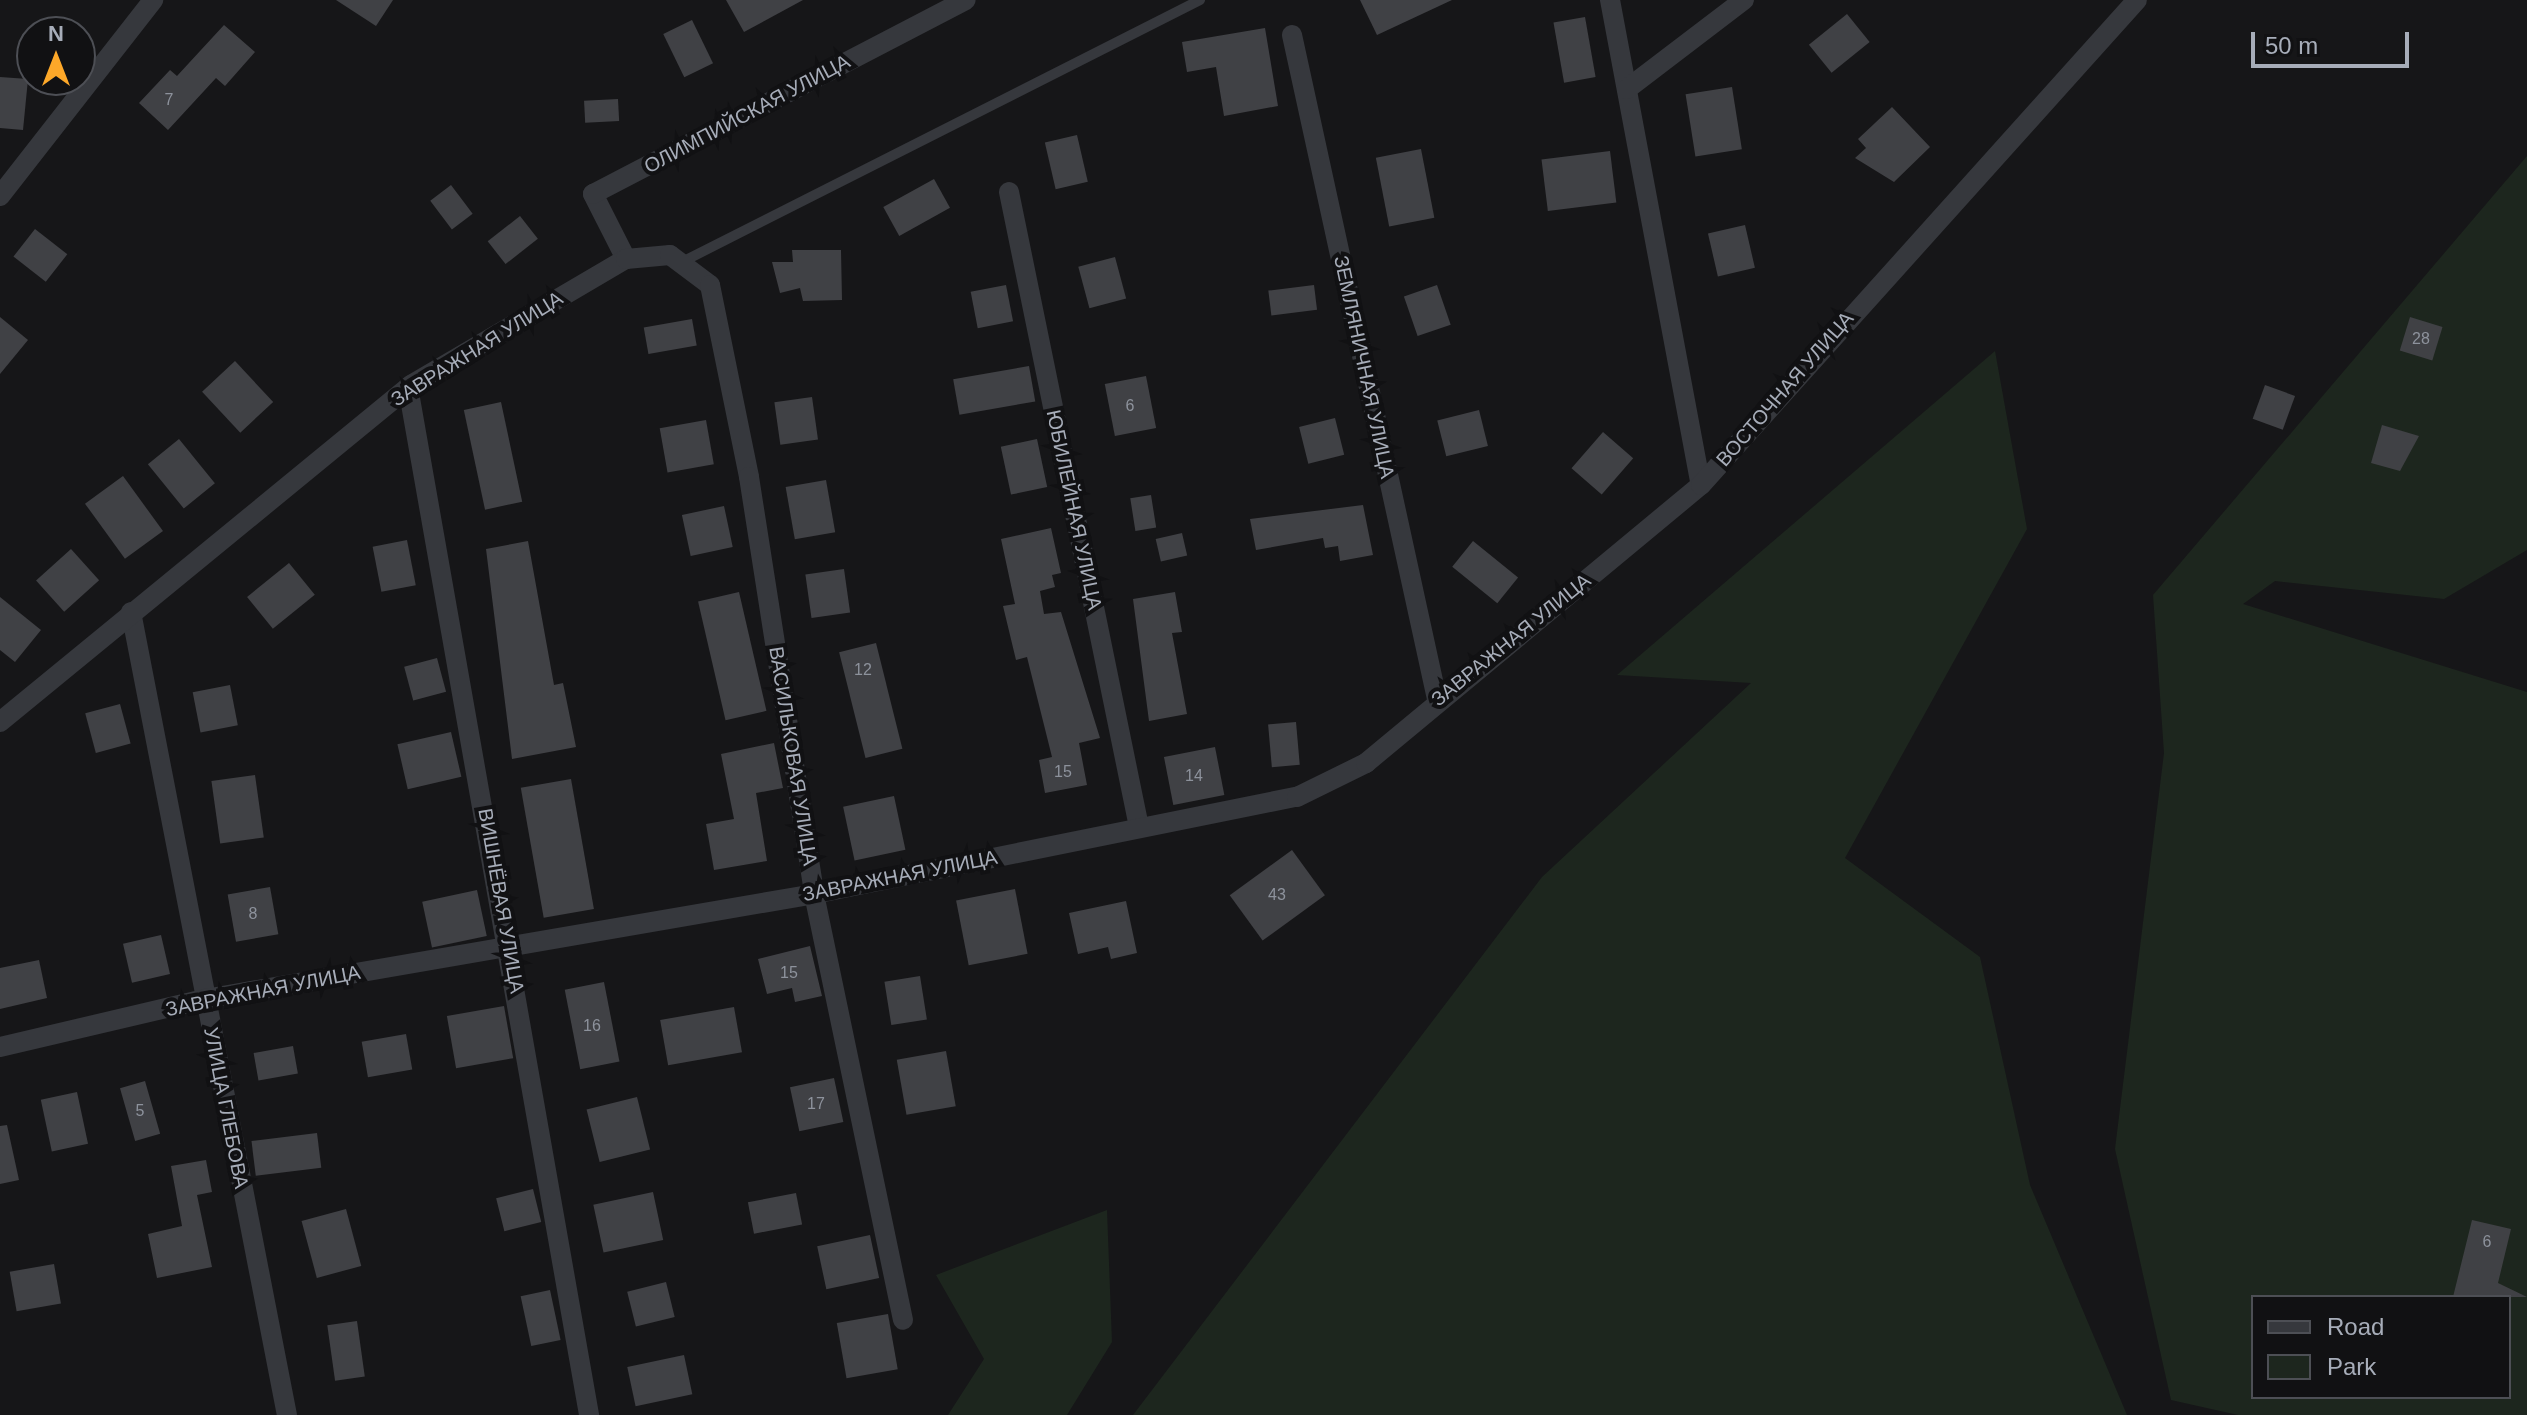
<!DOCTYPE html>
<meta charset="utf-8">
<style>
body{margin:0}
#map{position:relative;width:2527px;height:1415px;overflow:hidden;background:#161618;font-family:Helvetica,sans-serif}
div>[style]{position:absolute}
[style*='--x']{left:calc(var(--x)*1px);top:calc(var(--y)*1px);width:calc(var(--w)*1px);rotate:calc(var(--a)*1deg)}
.green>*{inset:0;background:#1d261e}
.building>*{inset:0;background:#404145;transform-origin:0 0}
.lane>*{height:10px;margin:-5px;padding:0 5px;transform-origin:5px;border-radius:5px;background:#36383d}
.street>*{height:20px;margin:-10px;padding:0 10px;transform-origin:10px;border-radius:10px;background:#36383d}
span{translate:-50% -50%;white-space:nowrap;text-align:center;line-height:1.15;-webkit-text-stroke:8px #111113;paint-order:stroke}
.number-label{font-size:16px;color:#8d929c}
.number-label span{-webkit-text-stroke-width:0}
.street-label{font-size:20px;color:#a7adb9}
.legend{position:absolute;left:2251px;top:1295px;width:260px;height:104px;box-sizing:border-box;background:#111113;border:2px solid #4d4f55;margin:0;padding:10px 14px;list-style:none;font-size:24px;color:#a7adb9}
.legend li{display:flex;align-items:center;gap:16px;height:40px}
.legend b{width:40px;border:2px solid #4d4f55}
.north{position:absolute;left:16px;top:16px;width:80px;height:80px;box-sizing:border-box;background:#111113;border:2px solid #4d4f55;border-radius:50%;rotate:0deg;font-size:22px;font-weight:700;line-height:32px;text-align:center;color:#a7adb9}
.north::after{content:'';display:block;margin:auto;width:28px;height:36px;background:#fda829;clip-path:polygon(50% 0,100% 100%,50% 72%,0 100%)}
.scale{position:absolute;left:2251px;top:32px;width:158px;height:36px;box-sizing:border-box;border:4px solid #a7adb9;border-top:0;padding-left:10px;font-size:24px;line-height:28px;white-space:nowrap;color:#a7adb9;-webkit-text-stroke:6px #111113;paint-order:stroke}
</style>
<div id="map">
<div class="green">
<div style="clip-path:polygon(evenodd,2527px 156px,2527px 550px,2444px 599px,2275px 581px,2243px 604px,2527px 692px,2527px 1415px,2238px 1415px,2171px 1400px,2115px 1149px,2164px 753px,2153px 595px,2527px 156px,2253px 1297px,2509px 1297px,2509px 1397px,2253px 1397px,2253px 1297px)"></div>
<div style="clip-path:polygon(1995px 351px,2027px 529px,1845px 858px,1980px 957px,2030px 1185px,2127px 1415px,1133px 1415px,1542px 877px,1751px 683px,1617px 675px)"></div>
<div style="clip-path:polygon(1107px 1210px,1112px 1342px,1067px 1415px,948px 1415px,984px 1359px,936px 1275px)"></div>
</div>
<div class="building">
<div style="clip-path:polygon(336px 0,393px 0,376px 26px)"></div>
<div style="clip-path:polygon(726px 0,803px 0,744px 32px)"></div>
<div style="clip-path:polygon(1360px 0,1452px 0,1377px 35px)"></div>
<div style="left:1847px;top:14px;width:36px;height:49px;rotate:51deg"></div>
<div style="left:1585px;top:17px;width:61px;height:32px;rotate:80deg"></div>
<div style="left:692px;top:20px;width:48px;height:32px;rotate:64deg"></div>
<div style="clip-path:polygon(224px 25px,255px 52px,225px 86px,216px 78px,168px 130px,139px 103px,170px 70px,177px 76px)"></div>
<div style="clip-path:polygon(1265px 28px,1278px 106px,1224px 116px,1216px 67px,1187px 72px,1182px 42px)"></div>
<div style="clip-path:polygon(0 77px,28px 79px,23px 130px,0 128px)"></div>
<div style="left:1732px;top:87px;width:63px;height:47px;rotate:81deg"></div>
<div style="left:618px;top:99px;width:22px;height:34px;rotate:87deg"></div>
<div style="clip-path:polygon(1892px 107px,1930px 147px,1894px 182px,1855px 158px,1866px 148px,1858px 139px)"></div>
<div style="left:1077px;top:135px;width:48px;height:33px;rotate:77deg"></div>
<div style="left:1421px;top:149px;width:70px;height:46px;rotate:79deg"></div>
<div style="left:1610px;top:151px;width:52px;height:69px;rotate:83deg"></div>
<div style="left:934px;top:179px;width:33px;height:58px;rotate:61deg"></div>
<div style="left:451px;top:185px;width:36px;height:26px;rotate:53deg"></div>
<div style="left:520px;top:216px;width:29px;height:41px;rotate:52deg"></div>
<div style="left:1745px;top:225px;width:44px;height:38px;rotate:77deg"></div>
<div style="left:35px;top:229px;width:41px;height:35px;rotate:38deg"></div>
<div style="clip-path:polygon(792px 250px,841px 250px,842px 300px,803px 301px,800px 288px,780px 293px,772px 262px,793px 262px)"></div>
<div style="left:1115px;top:257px;width:43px;height:38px;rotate:75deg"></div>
<div style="left:1006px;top:285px;width:37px;height:36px;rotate:79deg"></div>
<div style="left:1314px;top:285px;width:25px;height:46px;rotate:83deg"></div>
<div style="left:1437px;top:285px;width:42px;height:35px;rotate:71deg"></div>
<div style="clip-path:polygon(0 317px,28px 340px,0 374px)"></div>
<div style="left:2410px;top:317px;width:34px;height:35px;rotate:17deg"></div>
<div style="left:692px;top:319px;width:27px;height:49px;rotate:80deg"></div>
<div style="left:235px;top:361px;width:56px;height:45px;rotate:47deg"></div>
<div style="left:1029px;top:366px;width:36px;height:77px;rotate:80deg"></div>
<div style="left:1146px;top:376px;width:53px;height:42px;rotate:79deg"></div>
<div style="left:2265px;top:385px;width:32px;height:36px;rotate:20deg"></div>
<div style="left:812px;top:397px;width:43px;height:38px;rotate:82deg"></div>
<div style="left:501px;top:402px;width:102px;height:38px;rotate:78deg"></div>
<div style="left:1479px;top:410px;width:37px;height:43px;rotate:76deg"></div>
<div style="left:1335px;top:418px;width:38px;height:37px;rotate:76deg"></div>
<div style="left:706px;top:420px;width:45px;height:47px;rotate:80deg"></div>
<div style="clip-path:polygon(2382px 425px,2419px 436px,2400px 471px,2371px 463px)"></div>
<div style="left:1603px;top:432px;width:40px;height:48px;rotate:41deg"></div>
<div style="left:179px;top:439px;width:57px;height:40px;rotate:51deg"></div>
<div style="left:1037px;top:439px;width:49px;height:37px;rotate:78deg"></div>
<div style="left:123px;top:476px;width:68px;height:47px;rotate:54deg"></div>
<div style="left:826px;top:480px;width:53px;height:41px;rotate:80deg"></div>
<div style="left:1151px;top:495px;width:33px;height:21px;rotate:81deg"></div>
<div style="clip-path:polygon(1363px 505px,1373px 555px,1340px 561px,1338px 546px,1325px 548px,1323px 538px,1256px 550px,1250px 519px)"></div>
<div style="left:724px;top:506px;width:42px;height:43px;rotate:78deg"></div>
<div style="clip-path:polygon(1051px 528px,1061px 573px,1052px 575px,1055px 587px,1040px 591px,1044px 614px,1061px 612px,1100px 738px,1079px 743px,1087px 785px,1045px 793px,1039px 760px,1052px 757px,1027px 657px,1016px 660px,1003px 606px,1015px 604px,1001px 539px)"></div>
<div style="left:1182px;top:533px;width:23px;height:27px;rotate:77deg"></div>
<div style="left:407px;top:540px;width:46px;height:35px;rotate:79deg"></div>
<div style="clip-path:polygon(528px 541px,554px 685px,563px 683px,576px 747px,512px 759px,486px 549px)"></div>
<div style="left:1473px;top:541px;width:58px;height:33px;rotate:39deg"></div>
<div style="left:71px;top:549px;width:42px;height:47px;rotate:48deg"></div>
<div style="left:289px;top:563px;width:41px;height:54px;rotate:51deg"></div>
<div style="left:844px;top:569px;width:44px;height:39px;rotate:82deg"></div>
<div style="left:739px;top:592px;width:122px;height:42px;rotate:77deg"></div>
<div style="clip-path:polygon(1175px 592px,1182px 632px,1172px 633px,1187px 714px,1149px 721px,1133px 599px)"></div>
<div style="clip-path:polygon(0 597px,41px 630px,15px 662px,0 650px)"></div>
<div style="left:876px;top:643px;width:109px;height:38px;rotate:76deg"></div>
<div style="left:437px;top:658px;width:35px;height:34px;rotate:75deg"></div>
<div style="left:230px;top:685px;width:41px;height:38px;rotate:79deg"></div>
<div style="left:120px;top:704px;width:41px;height:36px;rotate:75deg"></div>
<div style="left:1296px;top:722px;width:43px;height:28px;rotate:85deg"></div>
<div style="left:451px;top:732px;width:46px;height:55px;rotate:77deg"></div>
<div style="clip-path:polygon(774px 743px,783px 788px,756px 793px,767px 861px,714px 870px,706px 824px,734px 819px,721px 754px)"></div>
<div style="left:1215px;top:747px;width:49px;height:52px;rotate:79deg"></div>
<div style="left:255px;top:775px;width:63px;height:44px;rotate:82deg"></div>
<div style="left:571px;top:779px;width:132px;height:51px;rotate:80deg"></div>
<div style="left:894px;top:796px;width:55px;height:52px;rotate:78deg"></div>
<div style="left:1292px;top:850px;width:56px;height:77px;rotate:54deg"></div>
<div style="left:270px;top:887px;width:48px;height:43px;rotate:80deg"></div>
<div style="left:1015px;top:889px;width:66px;height:60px;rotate:79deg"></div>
<div style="left:477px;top:890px;width:47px;height:56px;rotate:78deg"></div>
<div style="clip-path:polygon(1126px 901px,1137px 953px,1111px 959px,1108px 947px,1078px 954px,1069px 913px)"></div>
<div style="left:161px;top:935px;width:40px;height:39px;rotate:77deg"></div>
<div style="clip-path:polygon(810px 946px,822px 996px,795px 1002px,792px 988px,767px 994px,758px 959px)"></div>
<div style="clip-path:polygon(39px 960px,47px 998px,0 1009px,0 968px)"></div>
<div style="left:920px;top:976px;width:44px;height:36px;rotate:81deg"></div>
<div style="left:604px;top:982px;width:81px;height:40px;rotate:79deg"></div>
<div style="left:504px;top:1006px;width:53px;height:58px;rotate:80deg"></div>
<div style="left:734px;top:1007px;width:46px;height:75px;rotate:80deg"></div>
<div style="left:406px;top:1034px;width:36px;height:45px;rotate:80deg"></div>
<div style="left:293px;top:1046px;width:28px;height:40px;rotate:80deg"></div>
<div style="left:946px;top:1051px;width:56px;height:50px;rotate:80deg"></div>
<div style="left:834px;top:1078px;width:45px;height:45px;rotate:78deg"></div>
<div style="left:145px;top:1081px;width:55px;height:26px;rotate:74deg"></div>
<div style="left:77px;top:1092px;width:53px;height:37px;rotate:78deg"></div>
<div style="left:637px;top:1097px;width:54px;height:52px;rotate:76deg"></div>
<div style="clip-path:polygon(7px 1125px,19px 1180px,0 1184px,0 1126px)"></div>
<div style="left:317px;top:1133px;width:35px;height:66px;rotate:83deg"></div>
<div style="clip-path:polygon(206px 1160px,212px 1192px,197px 1195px,212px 1267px,157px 1278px,148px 1234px,182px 1226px,171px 1166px)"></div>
<div style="left:533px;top:1189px;width:34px;height:38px;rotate:76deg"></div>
<div style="left:653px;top:1192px;width:49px;height:61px;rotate:78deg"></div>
<div style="left:796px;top:1193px;width:32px;height:49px;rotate:79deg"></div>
<div style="left:346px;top:1209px;width:59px;height:46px;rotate:75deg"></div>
<div style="clip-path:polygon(2472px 1220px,2511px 1229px,2498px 1283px,2527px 1297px,2453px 1297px)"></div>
<div style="left:870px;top:1235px;width:44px;height:54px;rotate:78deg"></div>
<div style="left:54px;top:1264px;width:40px;height:45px;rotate:80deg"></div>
<div style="left:666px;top:1282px;width:36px;height:40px;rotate:76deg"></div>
<div style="left:550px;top:1290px;width:51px;height:30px;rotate:78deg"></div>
<div style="left:888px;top:1314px;width:56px;height:52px;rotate:80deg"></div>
<div style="left:357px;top:1321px;width:56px;height:30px;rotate:82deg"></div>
<div style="left:684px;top:1355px;width:40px;height:58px;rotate:78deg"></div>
</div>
<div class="lane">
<div style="--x:678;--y:264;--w:585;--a:-26.83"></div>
</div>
<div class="street">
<div style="--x:1610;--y:0;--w:493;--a:79.4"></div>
<div style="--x:1292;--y:35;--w:680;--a:77.68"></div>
<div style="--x:1627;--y:89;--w:147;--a:-37.3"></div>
<div style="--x:1009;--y:192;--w:648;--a:78.43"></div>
<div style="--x:0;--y:196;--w:249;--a:-52"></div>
<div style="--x:626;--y:259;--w:73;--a:-116.9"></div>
<div style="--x:593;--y:194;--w:420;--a:-27.5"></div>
<div style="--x:408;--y:387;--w:1044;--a:80.01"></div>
<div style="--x:131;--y:612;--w:818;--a:79.01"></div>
<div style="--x:0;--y:722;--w:531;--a:-39.35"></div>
<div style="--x:411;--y:385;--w:249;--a:-30.4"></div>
<div style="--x:626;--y:259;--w:44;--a:-5.2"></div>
<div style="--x:670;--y:255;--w:50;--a:36.9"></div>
<div style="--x:710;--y:285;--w:196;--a:78.5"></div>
<div style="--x:749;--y:477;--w:422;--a:81.1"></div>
<div style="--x:814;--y:894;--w:435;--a:78.2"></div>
<div style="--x:0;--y:1047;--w:211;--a:-13.2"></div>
<div style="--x:205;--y:999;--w:618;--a:-9.78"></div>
<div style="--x:814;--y:894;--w:493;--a:-11.4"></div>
<div style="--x:1297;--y:797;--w:77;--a:-26.2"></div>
<div style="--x:1366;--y:763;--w:435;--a:-39.7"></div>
<div style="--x:1701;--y:485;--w:652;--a:-48.05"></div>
</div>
<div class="number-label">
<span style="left:169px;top:100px">7</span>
<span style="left:2421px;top:339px">28</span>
<span style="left:1130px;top:406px">6</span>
<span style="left:863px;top:670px">12</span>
<span style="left:1063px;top:772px">15</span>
<span style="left:1194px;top:776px">14</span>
<span style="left:1277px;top:895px">43</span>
<span style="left:253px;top:914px">8</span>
<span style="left:789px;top:973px">15</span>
<span style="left:592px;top:1026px">16</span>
<span style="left:816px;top:1104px">17</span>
<span style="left:140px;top:1111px">5</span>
<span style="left:2487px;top:1242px">6</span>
</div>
<div class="street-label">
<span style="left:747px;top:114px;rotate:-28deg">ОЛИМПИЙСКАЯ УЛИЦА</span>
<span style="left:477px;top:349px;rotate:-32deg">ЗАВРАЖНАЯ УЛИЦА</span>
<span style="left:1364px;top:367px;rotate:78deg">ЗЕМЛЯНИЧНАЯ УЛИЦА</span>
<span style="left:1785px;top:389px;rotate:-49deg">ВОСТОЧНАЯ УЛИЦА</span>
<span style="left:1074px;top:510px;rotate:78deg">ЮБИЛЕЙНАЯ УЛИЦА</span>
<span style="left:1511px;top:640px;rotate:-39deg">ЗАВРАЖНАЯ УЛИЦА</span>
<span style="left:793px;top:756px;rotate:81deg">ВАСИЛЬКОВАЯ УЛИЦА</span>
<span style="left:900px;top:876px;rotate:-11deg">ЗАВРАЖНАЯ УЛИЦА</span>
<span style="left:501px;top:901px;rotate:80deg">ВИШНЁВАЯ УЛИЦА</span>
<span style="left:263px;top:991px;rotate:-11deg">ЗАВРАЖНАЯ УЛИЦА</span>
<span style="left:226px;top:1108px;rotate:79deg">УЛИЦА ГЛЕБОВА</span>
</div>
<ul class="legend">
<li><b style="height:10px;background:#36383d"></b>Road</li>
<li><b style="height:22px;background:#1d261e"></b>Park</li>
</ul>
<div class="north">N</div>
<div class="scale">50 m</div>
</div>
